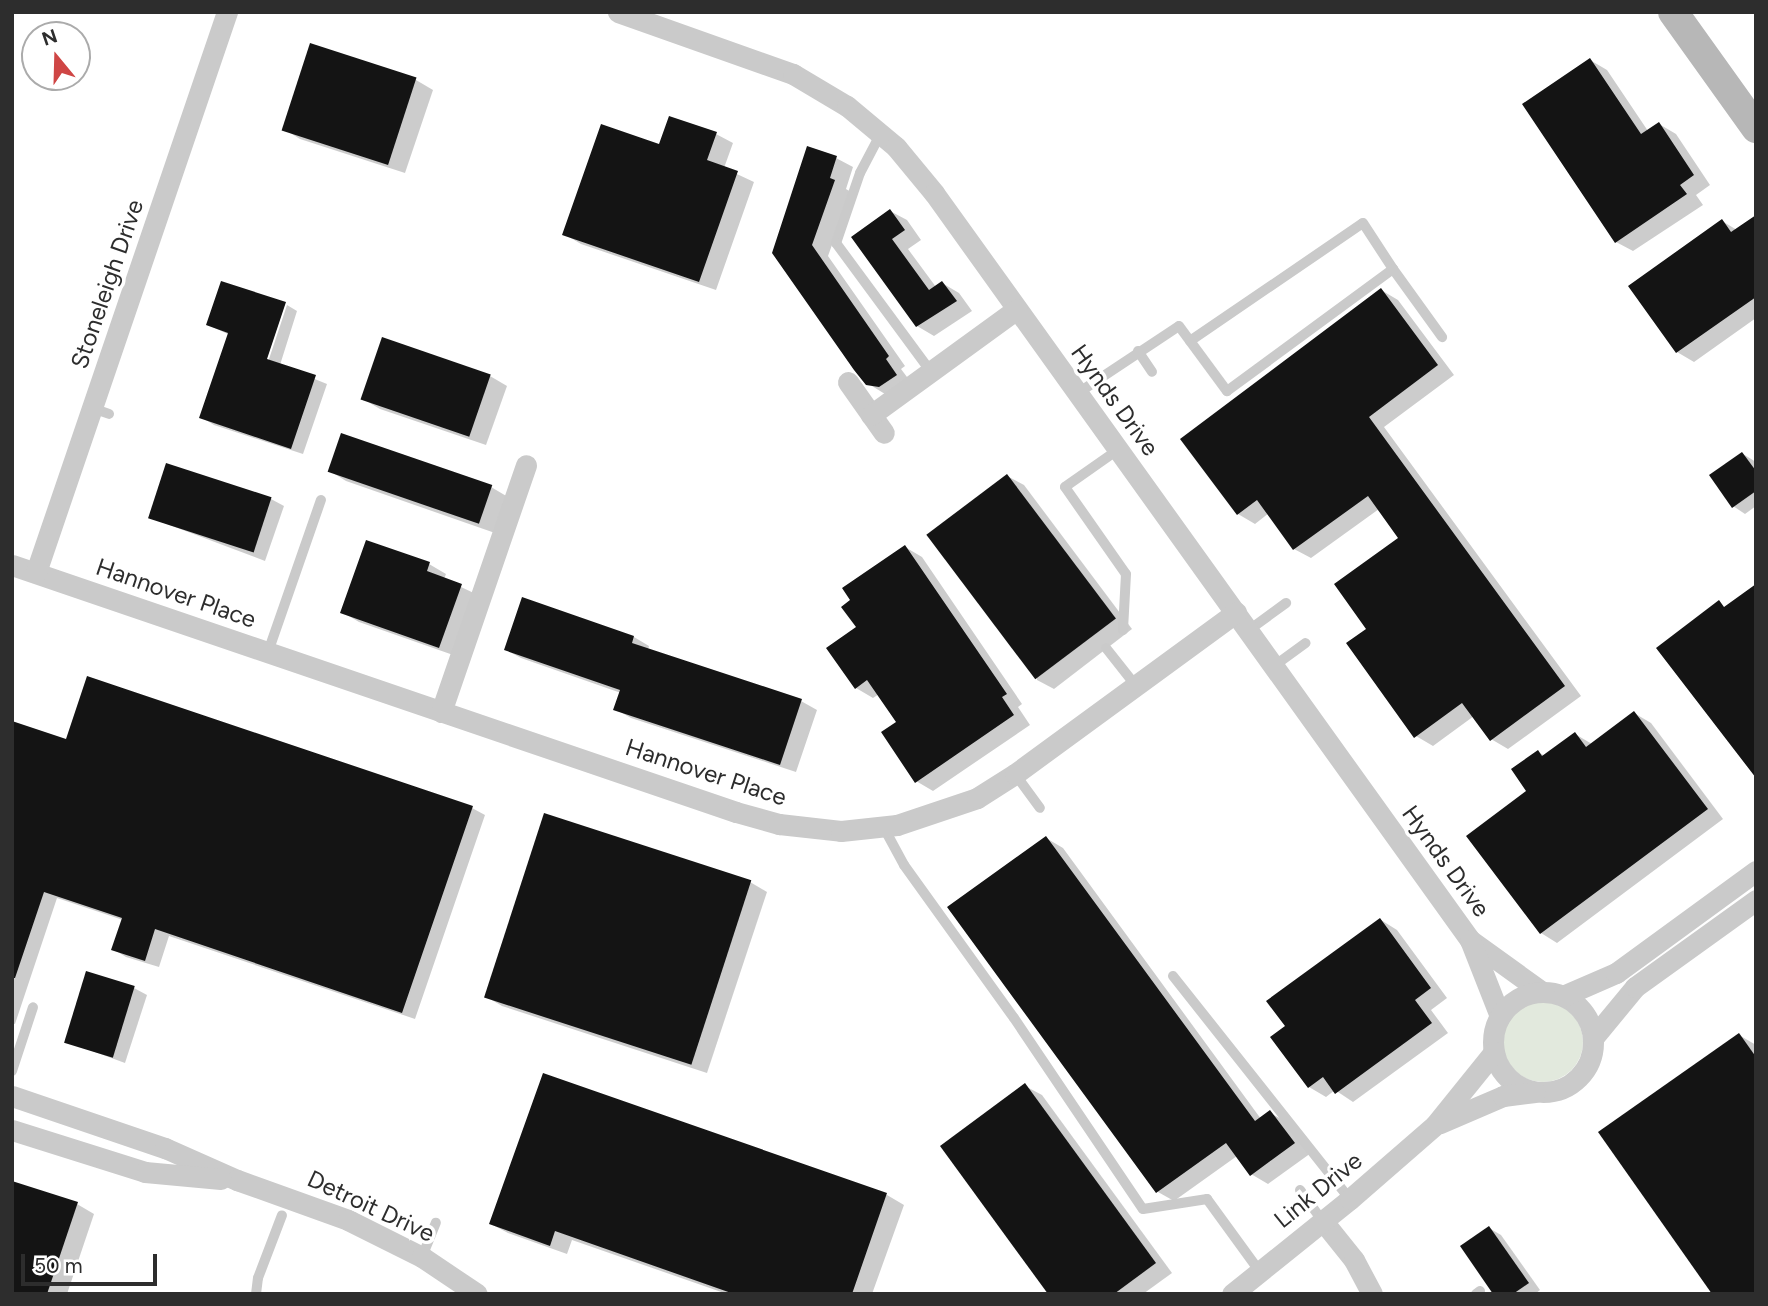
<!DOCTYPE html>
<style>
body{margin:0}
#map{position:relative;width:1768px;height:1306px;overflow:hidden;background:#fff;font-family:Figtree,sans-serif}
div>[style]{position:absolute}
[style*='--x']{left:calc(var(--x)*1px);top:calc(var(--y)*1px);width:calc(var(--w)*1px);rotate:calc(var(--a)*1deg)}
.green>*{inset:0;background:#e2e9dd}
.round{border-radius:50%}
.shadow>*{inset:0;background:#0003}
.building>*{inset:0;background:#141414;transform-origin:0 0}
.service>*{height:10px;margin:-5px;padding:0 5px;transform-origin:5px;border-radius:5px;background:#cacaca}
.minor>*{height:21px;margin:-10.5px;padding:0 10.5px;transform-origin:10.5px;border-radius:10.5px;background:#cacaca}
.minor>.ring{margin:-10.5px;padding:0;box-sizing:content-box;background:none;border:21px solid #cacaca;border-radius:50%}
.secondary>*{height:30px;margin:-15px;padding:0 15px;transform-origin:15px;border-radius:15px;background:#b7b7b7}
span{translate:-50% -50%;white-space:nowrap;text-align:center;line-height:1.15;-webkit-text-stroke:7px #fff;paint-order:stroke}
.street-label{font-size:24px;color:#2d2d2d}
.frame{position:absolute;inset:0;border:14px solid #2d2d2d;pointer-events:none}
.north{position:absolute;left:21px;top:21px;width:70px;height:70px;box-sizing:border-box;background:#fff;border:2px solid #ababab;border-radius:50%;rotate:341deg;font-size:19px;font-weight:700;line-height:28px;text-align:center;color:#2d2d2d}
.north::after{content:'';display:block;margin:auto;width:24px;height:32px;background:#cf4645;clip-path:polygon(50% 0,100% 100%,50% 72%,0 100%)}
.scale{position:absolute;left:21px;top:1254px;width:136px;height:32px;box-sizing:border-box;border:4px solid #2d2d2d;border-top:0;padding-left:9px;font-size:21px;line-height:24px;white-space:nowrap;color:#2d2d2d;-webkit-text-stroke:5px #fff;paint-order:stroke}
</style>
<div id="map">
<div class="green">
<div class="round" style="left:1503px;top:1002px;width:80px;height:80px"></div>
</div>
<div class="shadow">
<div style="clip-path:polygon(311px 45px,416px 80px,433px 90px,405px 173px,300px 139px,284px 129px)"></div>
<div style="clip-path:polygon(1590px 60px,1607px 70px,1648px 131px,1659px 124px,1676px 134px,1710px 185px,1696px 195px,1703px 205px,1633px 251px,1616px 242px)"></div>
<div style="clip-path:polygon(716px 134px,733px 143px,724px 168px,754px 182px,716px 290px,581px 244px,564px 234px,660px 146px)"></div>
<div style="clip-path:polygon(836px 158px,853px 167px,846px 189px,851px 192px,828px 256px,905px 366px,901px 369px,913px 385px,885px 394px,867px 383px,774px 252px)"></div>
<div style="clip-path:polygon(890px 211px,907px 220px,921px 240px,908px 249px,936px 287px,942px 283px,959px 293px,972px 311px,934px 336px,917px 326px,853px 237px)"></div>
<div style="clip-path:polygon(1756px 217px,1756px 318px,1694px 362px,1677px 352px,1630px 287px,1722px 221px,1737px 230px)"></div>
<div style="clip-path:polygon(1381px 290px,1398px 300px,1454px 375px,1384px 427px,1581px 696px,1508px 749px,1491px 739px,1474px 716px,1433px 746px,1416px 736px,1369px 629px,1400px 538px,1379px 509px,1311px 558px,1294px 549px,1269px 513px,1255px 524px,1238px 514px)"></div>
<div style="clip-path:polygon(284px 304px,263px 367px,266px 368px,287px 305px,297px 311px,280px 365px,327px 384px,303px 454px,214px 425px,201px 417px,230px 335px,208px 325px)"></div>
<div style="clip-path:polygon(490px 376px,507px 386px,486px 445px,380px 409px,363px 399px)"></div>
<div style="clip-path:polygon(1743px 454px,1756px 462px,1756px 506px,1745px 514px,1733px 506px)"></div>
<div style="clip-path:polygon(167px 465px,271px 499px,284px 506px,265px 561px,151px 518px)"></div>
<div style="clip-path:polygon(330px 471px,491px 487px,508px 497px,495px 533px,346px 481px)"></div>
<div style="clip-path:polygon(1007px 476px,1024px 485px,1132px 629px,1054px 689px,1037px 680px)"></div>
<div style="clip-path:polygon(905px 547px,922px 557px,1022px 704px,1018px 707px,1030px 725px,933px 791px,916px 781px,898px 722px,879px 694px,873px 698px,856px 688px,858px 628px)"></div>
<div style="clip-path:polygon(429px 564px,446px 574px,444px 579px,478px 595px,456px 656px,359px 622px,342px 612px)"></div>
<div style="clip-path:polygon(634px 637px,649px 646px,648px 650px,801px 701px,817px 710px,796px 772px,631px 718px,615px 709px,621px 693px,521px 658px,506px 650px)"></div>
<div style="clip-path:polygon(1634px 713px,1651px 723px,1723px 819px,1557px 943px,1541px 933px,1529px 792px,1538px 752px,1545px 756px,1575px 734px,1592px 744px)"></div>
<div style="clip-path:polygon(12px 723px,67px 741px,472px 808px,485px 815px,415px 1019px,169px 936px,159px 967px,126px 957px,113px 949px,123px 920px,57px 898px,15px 1024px,12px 1023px)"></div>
<div style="clip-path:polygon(1046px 838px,1063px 848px,1261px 1119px,1270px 1113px,1287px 1122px,1311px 1153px,1268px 1184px,1251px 1174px,1237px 1156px,1174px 1201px,1158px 1192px)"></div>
<div style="clip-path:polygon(750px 882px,767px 892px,707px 1073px,502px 1006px,485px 996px)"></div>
<div style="clip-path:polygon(1381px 920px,1397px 930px,1447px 998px,1431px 1010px,1448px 1033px,1353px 1102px,1335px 1090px,1326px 1097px,1309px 1087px)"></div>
<div style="clip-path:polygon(134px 988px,147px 995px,125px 1063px,65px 1041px)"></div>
<div style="clip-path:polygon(1739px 1035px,1756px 1045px,1756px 1294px)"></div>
<div style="clip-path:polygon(544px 1075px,887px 1195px,904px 1205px,872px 1294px,727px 1294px,572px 1240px,567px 1254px,508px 1233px,491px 1224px)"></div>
<div style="clip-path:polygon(1025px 1086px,1042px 1095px,1172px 1273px,1143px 1294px,1050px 1294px)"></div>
<div style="clip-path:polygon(77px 1204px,94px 1214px,67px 1294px,12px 1294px)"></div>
<div style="clip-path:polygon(1489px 1228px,1501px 1235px,1540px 1290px,1535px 1294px,1496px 1294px)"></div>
</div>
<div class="building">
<div style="left:310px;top:43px;width:112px;height:92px;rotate:18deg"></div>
<div style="clip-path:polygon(1590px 58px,1641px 134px,1659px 122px,1694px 175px,1680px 185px,1687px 194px,1615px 243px,1522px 104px)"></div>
<div style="clip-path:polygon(669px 116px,717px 132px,707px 160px,738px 171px,699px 282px,562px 235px,601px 124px,659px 144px)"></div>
<div style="clip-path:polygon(807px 146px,837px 156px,830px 178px,835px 180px,812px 245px,889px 356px,886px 359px,897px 375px,879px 387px,866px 385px,854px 370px,772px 253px)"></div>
<div style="clip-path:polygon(890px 209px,905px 230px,892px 239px,929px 290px,942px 281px,957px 301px,916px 327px,851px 237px)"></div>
<div style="clip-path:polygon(1756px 215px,1756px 297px,1676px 353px,1628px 286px,1722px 219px,1731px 232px)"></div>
<div style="clip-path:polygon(221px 281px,286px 302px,267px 359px,316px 375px,291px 449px,199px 418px,228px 333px,206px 325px)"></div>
<div style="clip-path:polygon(1381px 288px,1438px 365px,1369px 417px,1565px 686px,1490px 741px,1462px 703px,1414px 738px,1346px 643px,1366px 629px,1334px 584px,1398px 538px,1368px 496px,1293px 550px,1257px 500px,1237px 515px,1180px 439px)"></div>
<div style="left:382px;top:337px;width:115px;height:66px;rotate:19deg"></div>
<div style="left:341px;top:433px;width:160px;height:41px;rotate:19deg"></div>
<div style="clip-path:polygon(1742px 452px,1756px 471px,1756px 491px,1732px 508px,1709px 475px)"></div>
<div style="left:166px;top:463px;width:111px;height:58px;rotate:18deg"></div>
<div style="left:1007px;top:474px;width:181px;height:101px;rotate:53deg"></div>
<div style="clip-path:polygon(366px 540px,430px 562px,427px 571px,462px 584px,439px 648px,340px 613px)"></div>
<div style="clip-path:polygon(905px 545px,1007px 694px,1002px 697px,1014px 715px,915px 783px,881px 732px,896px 722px,867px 680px,855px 689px,826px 648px,856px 627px,841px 607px,850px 600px,842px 588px)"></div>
<div style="clip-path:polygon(1756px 584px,1756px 778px,1656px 648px,1719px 600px,1724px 607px)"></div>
<div style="clip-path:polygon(522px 597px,634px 636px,632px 643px,802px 699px,780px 765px,613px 710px,620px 690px,504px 650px)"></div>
<div style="clip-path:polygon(87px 676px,473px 806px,402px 1013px,155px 929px,145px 961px,111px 950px,122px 918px,44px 892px,15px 978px,12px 978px,12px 721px,66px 739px)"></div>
<div style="clip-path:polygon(1634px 711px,1708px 809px,1540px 934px,1466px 836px,1526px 791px,1511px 769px,1538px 750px,1542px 756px,1575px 732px,1586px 747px)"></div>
<div style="left:544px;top:813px;width:218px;height:194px;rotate:18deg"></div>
<div style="clip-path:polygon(1046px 836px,1255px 1121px,1270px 1110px,1295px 1143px,1250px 1176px,1226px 1143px,1156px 1193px,947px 907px)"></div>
<div style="clip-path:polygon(1380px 918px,1431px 988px,1415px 1000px,1432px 1023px,1335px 1094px,1323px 1077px,1308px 1088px,1270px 1037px,1285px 1026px,1266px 1001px)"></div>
<div style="left:86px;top:971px;width:51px;height:75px;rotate:17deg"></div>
<div style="clip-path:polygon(1739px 1033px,1756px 1057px,1756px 1294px,1712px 1294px,1598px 1132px)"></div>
<div style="clip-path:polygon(543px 1073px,887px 1193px,852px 1294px,734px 1294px,555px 1231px,550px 1246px,489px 1224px)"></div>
<div style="clip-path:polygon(1025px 1083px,1156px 1263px,1114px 1294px,1048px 1294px,940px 1146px)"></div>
<div style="clip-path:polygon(12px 1181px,78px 1202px,47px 1294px,12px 1294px)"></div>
<div style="clip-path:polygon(1489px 1226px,1529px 1283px,1513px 1294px,1493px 1294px,1460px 1246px)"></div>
</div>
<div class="service">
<div style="--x:881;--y:133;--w:45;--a:117.7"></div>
<div style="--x:860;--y:173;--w:74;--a:108.9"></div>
<div style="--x:836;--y:243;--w:160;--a:53.6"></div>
<div style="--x:1190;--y:341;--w:209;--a:-34.3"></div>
<div style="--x:1363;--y:223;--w:55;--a:56.9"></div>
<div style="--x:1138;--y:351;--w:25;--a:56"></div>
<div style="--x:1078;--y:393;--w:121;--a:-33.6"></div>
<div style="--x:1179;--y:326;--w:81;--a:53.6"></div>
<div style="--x:1227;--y:391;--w:206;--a:-36.3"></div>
<div style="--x:1393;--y:269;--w:84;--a:54.2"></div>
<div style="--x:92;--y:408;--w:18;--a:19"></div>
<div style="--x:1119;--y:449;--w:66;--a:144.9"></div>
<div style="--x:1065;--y:487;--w:106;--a:55"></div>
<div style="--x:1126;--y:574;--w:56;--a:93.1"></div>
<div style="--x:1249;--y:630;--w:46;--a:-36.1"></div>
<div style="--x:1106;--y:648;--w:48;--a:51.7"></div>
<div style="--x:268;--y:652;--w:161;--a:-70.8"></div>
<div style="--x:1274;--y:666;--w:39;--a:-36"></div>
<div style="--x:1015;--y:774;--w:42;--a:53.7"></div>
<div style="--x:884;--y:828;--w:42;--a:61.6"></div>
<div style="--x:904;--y:865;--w:188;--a:54.3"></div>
<div style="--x:1014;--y:1018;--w:230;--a:56"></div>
<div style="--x:1143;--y:1209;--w:65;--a:-8.9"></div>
<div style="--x:1207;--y:1199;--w:90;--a:54"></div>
<div style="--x:1173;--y:976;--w:285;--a:51.6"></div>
<div style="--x:12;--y:1071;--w:67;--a:-71.8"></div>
<div style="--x:1300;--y:1190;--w:37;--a:54"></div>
<div style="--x:422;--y:1257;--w:37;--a:-68"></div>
<div style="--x:256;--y:1294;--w:16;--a:-83"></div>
<div style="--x:258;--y:1278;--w:67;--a:-69.1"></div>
<div style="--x:1476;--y:1294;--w:5;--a:-37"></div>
</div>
<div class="minor">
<div style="--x:618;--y:12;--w:186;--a:19.5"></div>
<div style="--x:793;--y:74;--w:63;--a:30.7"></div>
<div style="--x:847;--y:106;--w:64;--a:39.9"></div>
<div style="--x:896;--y:147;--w:60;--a:50.4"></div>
<div style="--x:934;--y:193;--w:919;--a:54.34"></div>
<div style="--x:1470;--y:940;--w:89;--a:35.8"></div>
<div style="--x:848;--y:382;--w:62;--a:54.8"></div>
<div style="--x:871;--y:415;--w:180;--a:-36"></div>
<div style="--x:12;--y:565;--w:765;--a:18.84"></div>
<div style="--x:736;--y:812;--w:45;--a:15.6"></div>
<div style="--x:779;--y:824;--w:62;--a:6.4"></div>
<div style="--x:841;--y:831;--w:56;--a:-6.1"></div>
<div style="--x:897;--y:825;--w:84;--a:-18.6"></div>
<div style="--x:977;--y:798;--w:45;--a:-32.3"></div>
<div style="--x:1015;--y:774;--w:274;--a:-36.2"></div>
<div style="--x:36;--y:572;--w:592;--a:-71.17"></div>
<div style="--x:441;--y:712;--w:261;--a:-71"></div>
<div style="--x:1470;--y:940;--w:82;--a:68.5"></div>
<div class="ring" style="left:1493px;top:992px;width:79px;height:79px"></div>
<div style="--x:1563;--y:996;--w:58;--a:-23.5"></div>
<div style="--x:1616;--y:973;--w:173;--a:-36.1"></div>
<div style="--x:1593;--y:1038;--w:66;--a:-50.5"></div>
<div style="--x:1635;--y:987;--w:149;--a:-35.7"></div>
<div style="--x:12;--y:1096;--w:162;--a:18.8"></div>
<div style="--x:165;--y:1148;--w:79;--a:24"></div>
<div style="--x:237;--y:1180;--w:118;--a:19.8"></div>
<div style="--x:348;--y:1220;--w:83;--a:26.6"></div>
<div style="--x:422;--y:1257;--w:66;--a:33.9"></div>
<div style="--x:1440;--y:1123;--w:69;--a:-23.2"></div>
<div style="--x:1503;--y:1096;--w:32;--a:-7"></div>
<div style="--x:12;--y:1130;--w:139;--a:17.5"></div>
<div style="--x:145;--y:1172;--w:76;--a:5.3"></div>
<div style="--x:1322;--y:1220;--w:51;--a:51.3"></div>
<div style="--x:1354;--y:1260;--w:38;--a:62"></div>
<div style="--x:1232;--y:1294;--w:151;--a:-38.8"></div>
<div style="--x:1350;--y:1199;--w:113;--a:-41"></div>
<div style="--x:1435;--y:1125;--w:94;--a:-51.1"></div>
</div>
<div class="secondary">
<div style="--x:1673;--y:12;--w:143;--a:54.4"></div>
</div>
<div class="street-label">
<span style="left:107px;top:284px;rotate:-71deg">Stoneleigh Drive</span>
<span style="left:1115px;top:400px;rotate:54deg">Hynds Drive</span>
<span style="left:176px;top:593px;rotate:19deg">Hannover Place</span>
<span style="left:706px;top:772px;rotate:18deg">Hannover Place</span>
<span style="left:1446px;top:861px;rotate:54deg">Hynds Drive</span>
<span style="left:1318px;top:1190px;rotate:-39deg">Link Drive</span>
<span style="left:371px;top:1206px;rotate:25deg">Detroit Drive</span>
</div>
<div class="frame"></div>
<div class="north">N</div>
<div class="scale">50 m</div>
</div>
